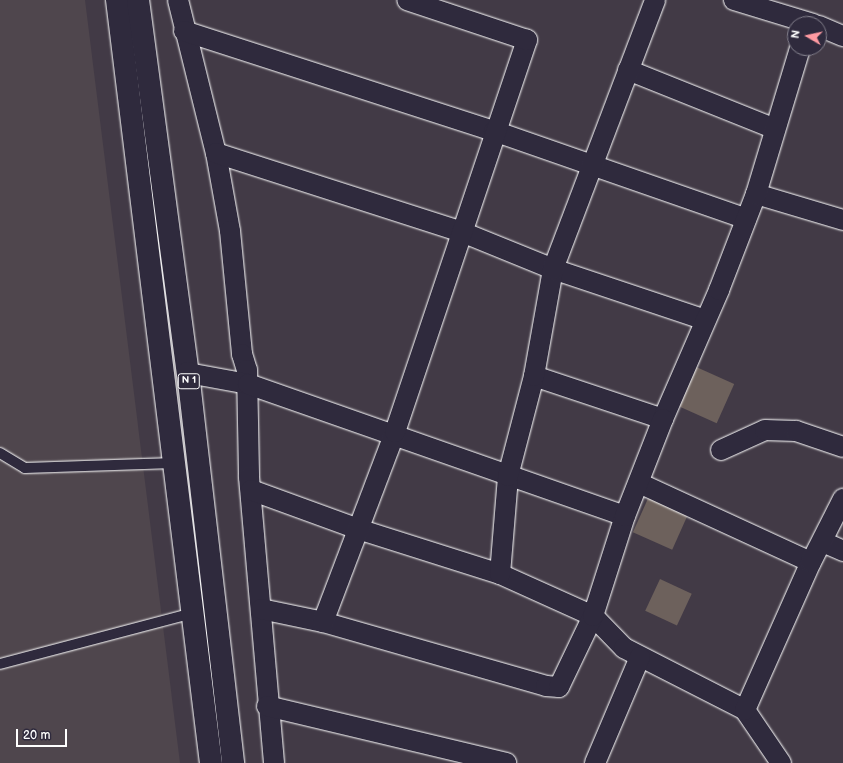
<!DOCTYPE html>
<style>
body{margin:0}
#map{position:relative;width:843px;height:763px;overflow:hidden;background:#423a46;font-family:"Balsamiq Sans",sans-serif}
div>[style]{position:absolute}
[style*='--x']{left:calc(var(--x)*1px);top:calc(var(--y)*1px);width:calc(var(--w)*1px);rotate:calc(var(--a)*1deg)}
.built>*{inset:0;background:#4f464d}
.building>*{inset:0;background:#6d615c;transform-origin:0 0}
.roads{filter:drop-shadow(0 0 1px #fff) drop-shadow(0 0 1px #fff)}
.service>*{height:10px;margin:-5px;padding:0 5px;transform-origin:5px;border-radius:5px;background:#2f2a3d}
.minor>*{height:20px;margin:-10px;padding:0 10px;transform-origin:10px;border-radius:10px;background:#2f2a3d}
.trunk>*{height:22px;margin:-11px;padding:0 11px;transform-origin:11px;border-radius:11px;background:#2f2a3d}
span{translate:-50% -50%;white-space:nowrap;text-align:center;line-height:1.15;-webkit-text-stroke:3px #2f2a3d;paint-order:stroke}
.shield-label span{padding:1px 3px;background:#2f2a3d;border:1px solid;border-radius:3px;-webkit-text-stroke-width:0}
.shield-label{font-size:10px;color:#fff;font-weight:700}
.north{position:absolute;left:787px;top:16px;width:40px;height:40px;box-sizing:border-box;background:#2f2a3d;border:1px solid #827f8b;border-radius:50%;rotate:279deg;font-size:11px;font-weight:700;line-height:16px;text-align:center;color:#fff}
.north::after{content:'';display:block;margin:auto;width:14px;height:18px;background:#ff9aa2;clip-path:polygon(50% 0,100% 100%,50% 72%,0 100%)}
.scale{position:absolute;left:16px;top:729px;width:51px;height:18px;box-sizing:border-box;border:2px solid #fff;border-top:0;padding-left:5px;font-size:12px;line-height:14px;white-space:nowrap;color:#fff;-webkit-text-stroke:3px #2f2a3d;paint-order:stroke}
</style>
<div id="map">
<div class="built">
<div style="clip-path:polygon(0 0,85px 0,180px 763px,0 763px)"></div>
</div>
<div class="building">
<div style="left:694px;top:366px;width:44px;height:43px;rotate:24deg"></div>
<div style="left:650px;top:494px;width:43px;height:42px;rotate:24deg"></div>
<div style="left:660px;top:579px;width:35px;height:35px;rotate:25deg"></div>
</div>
<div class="roads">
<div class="service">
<div style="--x:0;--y:453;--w:29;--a:31"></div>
<div style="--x:25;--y:468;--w:149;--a:-1.9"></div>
<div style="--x:0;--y:664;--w:200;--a:-14.8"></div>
</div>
<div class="minor">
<div style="--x:178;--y:0;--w:158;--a:76.1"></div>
<div style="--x:216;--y:153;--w:79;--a:79.8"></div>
<div style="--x:230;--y:231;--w:124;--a:84.4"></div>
<div style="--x:242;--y:354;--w:17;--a:73"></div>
<div style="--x:247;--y:370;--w:107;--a:88.9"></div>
<div style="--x:249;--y:477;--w:287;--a:85"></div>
<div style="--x:734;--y:0;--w:83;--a:16.9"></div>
<div style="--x:819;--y:26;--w:26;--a:23"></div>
<div style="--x:184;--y:31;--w:326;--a:17.9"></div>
<div style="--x:494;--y:131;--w:267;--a:19.2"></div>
<div style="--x:628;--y:70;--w:156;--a:21.8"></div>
<div style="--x:216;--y:153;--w:258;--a:17.8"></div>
<div style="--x:462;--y:232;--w:98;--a:22.1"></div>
<div style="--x:553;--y:269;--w:160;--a:18.5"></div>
<div style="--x:756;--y:194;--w:91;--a:16.6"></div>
<div style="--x:188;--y:373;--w:61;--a:10.4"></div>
<div style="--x:248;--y:384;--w:399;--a:19.3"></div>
<div style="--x:534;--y:376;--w:136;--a:18.4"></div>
<div style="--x:663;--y:419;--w:141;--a:-66.5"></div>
<div style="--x:719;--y:290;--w:103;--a:-68.9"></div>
<div style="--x:756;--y:194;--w:152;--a:-73.2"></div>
<div style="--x:721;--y:450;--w:48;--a:-24.4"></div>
<div style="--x:765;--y:430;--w:31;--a:2"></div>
<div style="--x:796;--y:431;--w:50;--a:18.8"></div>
<div style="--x:639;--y:483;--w:189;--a:24.7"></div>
<div style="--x:251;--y:490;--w:114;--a:20"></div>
<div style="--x:358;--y:529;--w:149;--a:17.6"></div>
<div style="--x:500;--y:574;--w:102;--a:24.3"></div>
<div style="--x:593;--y:616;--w:45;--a:45.9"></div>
<div style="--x:624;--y:648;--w:136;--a:27.1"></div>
<div style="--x:823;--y:542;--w:22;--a:24"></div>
<div style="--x:500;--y:574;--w:98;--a:-85.3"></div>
<div style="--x:508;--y:476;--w:103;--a:-75.4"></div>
<div style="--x:534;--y:376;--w:109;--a:-79.9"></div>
<div style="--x:553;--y:269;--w:288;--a:-69.2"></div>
<div style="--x:261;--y:609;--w:63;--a:11.8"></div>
<div style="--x:323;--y:622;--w:232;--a:16"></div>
<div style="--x:546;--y:686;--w:13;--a:4"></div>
<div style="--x:559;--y:687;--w:79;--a:-64.4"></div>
<div style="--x:593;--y:616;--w:105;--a:-72.3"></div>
<div style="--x:625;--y:516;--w:104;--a:-68.6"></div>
<div style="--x:323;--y:622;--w:203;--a:-69.2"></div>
<div style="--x:395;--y:432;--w:414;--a:-71.4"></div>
<div style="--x:527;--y:40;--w:126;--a:-161.6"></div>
<div style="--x:267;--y:706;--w:246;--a:13.4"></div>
<div style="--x:595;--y:763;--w:115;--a:-67"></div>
<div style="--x:781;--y:763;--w:64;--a:-124.2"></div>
<div style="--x:745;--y:710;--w:162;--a:-66"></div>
<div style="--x:811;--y:562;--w:71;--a:-63.1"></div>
</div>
<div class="trunk">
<div style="--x:117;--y:0;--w:769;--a:82.98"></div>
<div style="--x:138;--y:0;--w:376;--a:82.4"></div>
<div style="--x:188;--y:373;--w:393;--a:83.4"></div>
</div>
</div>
<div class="shield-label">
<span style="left:189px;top:381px">N 1</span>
</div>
<div class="north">N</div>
<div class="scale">20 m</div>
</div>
